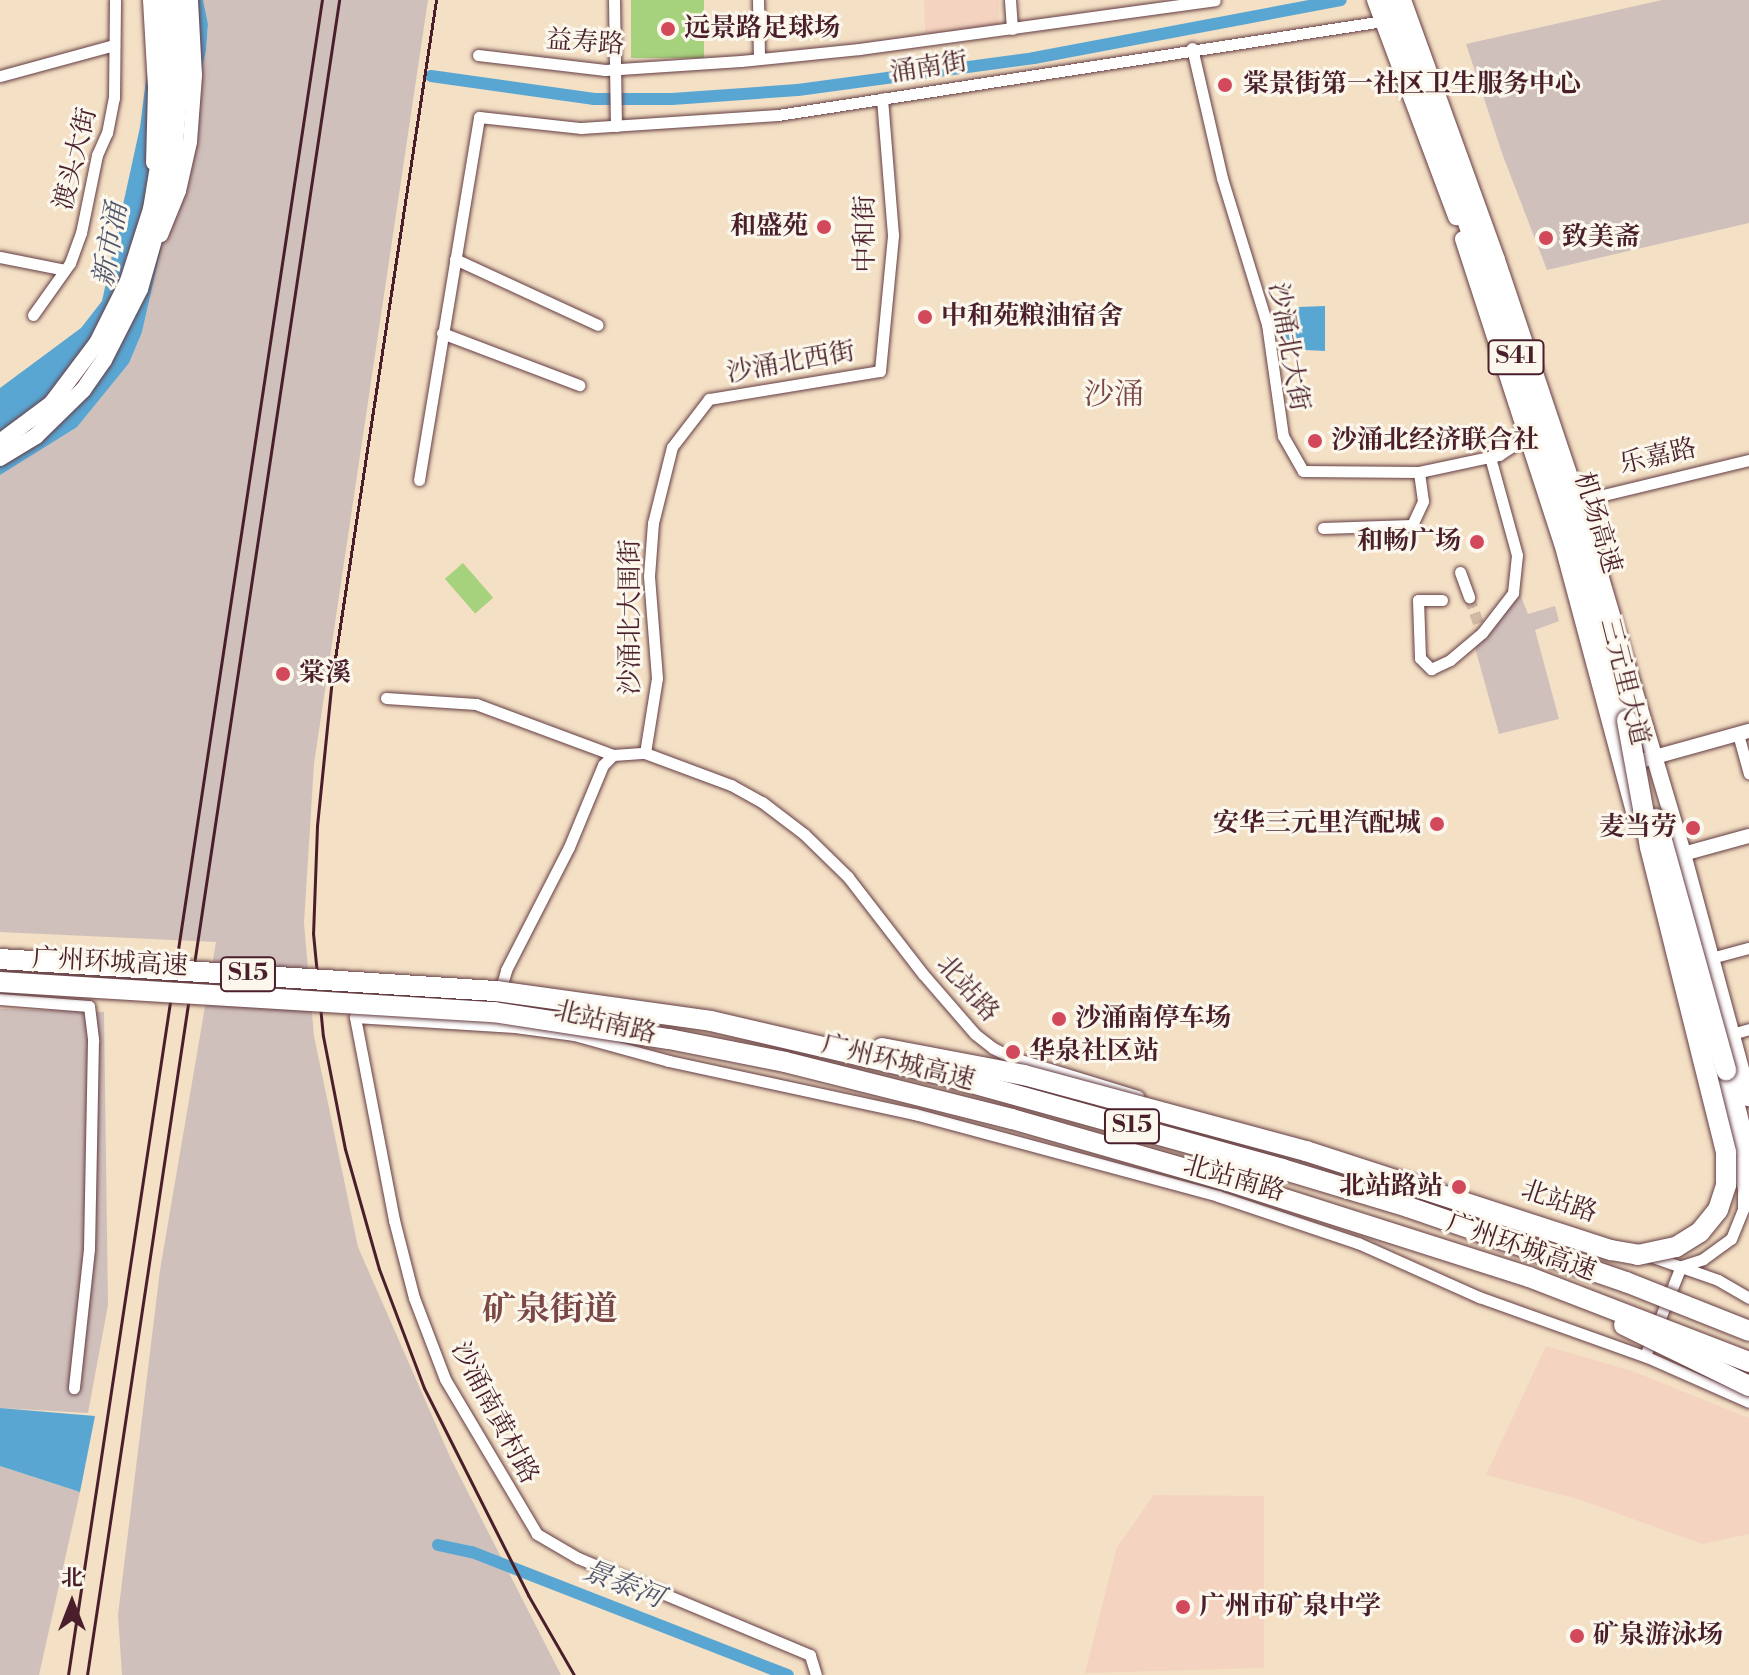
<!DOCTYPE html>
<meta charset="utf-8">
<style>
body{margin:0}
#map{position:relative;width:1749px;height:1675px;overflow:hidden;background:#f4e0c5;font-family:"Libre Bodoni","Noto Serif SC",serif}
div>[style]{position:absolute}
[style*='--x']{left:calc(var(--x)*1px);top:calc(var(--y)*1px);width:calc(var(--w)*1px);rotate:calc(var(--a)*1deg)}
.built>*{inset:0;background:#f4d3c0}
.industrial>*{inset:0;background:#d0c0bc}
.green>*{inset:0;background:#a6d17d;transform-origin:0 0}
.water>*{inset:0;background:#5aa6d3}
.canal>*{height:12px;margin:-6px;padding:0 6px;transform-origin:6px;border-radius:6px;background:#5aa6d3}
.minor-tunnel>*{height:11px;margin-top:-5.5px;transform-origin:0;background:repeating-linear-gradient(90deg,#d2b9a6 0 11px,transparent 0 16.5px)}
.roads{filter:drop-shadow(0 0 2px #643c42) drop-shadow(0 0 2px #643c42)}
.minor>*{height:11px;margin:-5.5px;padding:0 5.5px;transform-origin:5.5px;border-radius:5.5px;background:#fff}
.tertiary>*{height:14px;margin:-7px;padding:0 7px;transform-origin:7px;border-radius:7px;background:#fff}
.secondary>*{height:16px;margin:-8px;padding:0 8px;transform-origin:8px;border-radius:8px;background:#fff}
.motorway>*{height:20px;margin:-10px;padding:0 10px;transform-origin:10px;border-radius:10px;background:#fff}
.rail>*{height:3px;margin:-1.5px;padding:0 1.5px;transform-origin:1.5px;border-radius:1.5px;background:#4a1f2b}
.bridges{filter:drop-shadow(0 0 2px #643c42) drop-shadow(0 0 2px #643c42)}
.motorway-bridge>*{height:20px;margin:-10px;padding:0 10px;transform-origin:10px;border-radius:10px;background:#fff}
.dots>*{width:22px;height:22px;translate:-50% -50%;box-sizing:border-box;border:4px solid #fbf7ec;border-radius:50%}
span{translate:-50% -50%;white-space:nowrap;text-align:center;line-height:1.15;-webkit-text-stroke:6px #fbf7ec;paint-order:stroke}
.shield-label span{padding:2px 6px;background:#fbf7ec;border:2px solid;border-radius:6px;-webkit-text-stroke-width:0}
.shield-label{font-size:24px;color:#4a1f2b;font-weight:700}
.poi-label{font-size:26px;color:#4a1f2b;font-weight:700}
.left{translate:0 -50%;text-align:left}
.right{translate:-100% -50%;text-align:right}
.street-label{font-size:26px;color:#4a1f2b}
.water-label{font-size:28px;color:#50556e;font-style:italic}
.quarter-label{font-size:30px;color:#7c4846}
.district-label{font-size:34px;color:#7c4846;font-weight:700}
.north{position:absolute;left:32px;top:1563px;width:80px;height:80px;-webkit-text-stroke:6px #fbf7ec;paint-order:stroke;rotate:0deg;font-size:22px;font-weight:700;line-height:32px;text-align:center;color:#4a1f2b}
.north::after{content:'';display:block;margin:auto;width:28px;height:36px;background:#4a1f2b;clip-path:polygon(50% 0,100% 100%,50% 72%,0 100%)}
</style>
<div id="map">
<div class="built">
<div style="clip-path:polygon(924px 0,999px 0,999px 26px,925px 34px)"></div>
<div style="clip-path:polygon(1546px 1346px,1632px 1371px,1749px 1418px,1749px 1534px,1702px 1544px,1578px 1499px,1486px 1475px)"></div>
<div style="clip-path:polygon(1154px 1495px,1264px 1496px,1264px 1668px,1085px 1673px,1117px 1547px)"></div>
</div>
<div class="industrial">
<div style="clip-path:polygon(203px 0,428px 0,314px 764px,304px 923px,314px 1036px,358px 1247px,451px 1459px,561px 1675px,122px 1675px,118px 1615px,160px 1270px,216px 942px,0 932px,0 475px,142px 332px,206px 51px,208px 24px)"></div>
<div style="clip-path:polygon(1662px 0,1749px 0,1749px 223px,1547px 270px,1503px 156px,1466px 44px)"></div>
<div style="clip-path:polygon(1519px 591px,1528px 614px,1555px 606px,1559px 621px,1535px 630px,1559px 719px,1499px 734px,1475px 648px)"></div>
<div style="clip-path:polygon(0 1009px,104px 1012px,108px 1305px,88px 1413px,0 1408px)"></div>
<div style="clip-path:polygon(0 1466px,80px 1492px,39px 1675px,0 1675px)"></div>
</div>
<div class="green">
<div style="left:631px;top:0;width:73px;height:58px"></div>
<div style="left:463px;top:563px;width:46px;height:24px;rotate:49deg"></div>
</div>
<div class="water">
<div style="clip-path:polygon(145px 0,203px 0,208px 24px,206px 51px,142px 332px,129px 363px,77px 427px,0 475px,0 388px,81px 328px,102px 301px,140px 127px,151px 41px)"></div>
<div style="clip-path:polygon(1325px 306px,1325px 351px,1285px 349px,1283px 322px,1298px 307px)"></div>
<div style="clip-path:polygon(0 1408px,95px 1416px,80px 1492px,0 1466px)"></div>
</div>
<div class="canal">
<div style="--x:431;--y:76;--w:165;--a:8"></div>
<div style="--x:594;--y:99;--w:78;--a:0"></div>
<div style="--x:672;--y:99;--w:126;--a:-4.1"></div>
<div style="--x:798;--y:90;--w:238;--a:-7.7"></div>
<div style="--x:1034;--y:58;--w:312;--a:-10.7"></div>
<div style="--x:438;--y:1545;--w:35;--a:12"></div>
<div style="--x:472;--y:1552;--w:339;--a:21.3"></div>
</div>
<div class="minor-tunnel">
<div style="--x:1469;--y:597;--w:38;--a:70"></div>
</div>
<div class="roads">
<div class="minor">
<div style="--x:614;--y:0;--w:126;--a:89.1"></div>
<div style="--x:758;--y:0;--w:59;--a:89"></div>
<div style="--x:1010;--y:0;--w:29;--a:86"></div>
<div style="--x:1192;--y:48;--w:133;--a:77"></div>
<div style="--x:1222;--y:178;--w:153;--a:72.9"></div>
<div style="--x:1267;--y:324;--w:113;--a:81.9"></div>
<div style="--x:1283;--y:436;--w:40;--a:60.3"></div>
<div style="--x:1303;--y:471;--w:116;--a:0.5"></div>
<div style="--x:1419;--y:472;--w:82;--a:-12"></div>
<div style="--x:1499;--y:455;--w:35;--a:-33"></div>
<div style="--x:478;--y:55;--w:128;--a:6.7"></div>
<div style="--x:605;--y:70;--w:136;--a:-3.8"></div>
<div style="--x:741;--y:61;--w:119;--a:-5.8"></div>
<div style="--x:859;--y:49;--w:359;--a:-7.8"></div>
<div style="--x:0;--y:76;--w:118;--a:-15.2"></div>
<div style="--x:0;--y:257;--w:66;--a:11.3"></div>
<div style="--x:455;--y:259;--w:157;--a:24.8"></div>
<div style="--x:33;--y:315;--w:64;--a:-54.6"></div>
<div style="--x:70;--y:263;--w:32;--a:-70"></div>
<div style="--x:81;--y:233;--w:80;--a:-78.4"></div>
<div style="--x:97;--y:155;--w:24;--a:-66"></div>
<div style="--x:107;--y:133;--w:36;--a:-79"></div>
<div style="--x:114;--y:98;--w:98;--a:-89.4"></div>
<div style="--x:442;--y:333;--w:147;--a:20.8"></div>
<div style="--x:419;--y:480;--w:368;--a:-80.6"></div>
<div style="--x:479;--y:117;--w:103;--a:6.2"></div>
<div style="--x:581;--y:128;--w:197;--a:-3.8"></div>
<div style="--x:778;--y:115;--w:612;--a:-8.83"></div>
<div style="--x:1578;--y:501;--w:176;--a:-13.5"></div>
<div style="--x:1323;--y:528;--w:89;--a:-1.9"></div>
<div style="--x:1412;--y:525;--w:26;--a:-65"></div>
<div style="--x:1423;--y:501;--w:29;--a:-98"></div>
<div style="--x:1460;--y:572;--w:27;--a:70"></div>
<div style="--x:1442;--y:600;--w:24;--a:180"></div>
<div style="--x:1418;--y:600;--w:58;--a:88"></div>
<div style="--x:1420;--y:658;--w:16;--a:45"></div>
<div style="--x:1431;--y:669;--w:21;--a:-25"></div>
<div style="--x:1450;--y:660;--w:42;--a:-40.2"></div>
<div style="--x:1482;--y:633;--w:51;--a:-52.2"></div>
<div style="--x:1513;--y:593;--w:38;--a:-84"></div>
<div style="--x:1517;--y:555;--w:102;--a:-105.4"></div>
<div style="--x:386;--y:698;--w:90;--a:3.8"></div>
<div style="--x:476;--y:704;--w:146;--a:20.4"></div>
<div style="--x:1738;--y:734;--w:41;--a:74.6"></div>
<div style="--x:645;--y:753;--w:76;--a:-80.9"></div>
<div style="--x:657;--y:678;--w:102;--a:-94.5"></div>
<div style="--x:649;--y:576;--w:53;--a:-85.7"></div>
<div style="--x:653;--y:523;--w:78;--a:-76"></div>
<div style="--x:672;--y:447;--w:61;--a:-52.4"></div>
<div style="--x:709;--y:399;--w:173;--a:-9.3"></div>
<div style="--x:880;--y:371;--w:137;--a:-84.5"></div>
<div style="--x:893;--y:235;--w:137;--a:-94.6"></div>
<div style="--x:1711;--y:958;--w:39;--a:-15"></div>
<div style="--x:499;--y:995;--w:26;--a:-74"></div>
<div style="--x:506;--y:970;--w:138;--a:-62.9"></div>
<div style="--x:569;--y:847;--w:89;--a:-67.5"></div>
<div style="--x:603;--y:765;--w:14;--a:-45"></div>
<div style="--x:613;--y:755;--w:32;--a:-4"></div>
<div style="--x:645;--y:753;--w:92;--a:20.4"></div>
<div style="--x:731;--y:785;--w:35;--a:29"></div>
<div style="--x:762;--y:802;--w:53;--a:37.3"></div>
<div style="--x:804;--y:834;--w:62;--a:44.3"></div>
<div style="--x:848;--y:877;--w:123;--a:52.3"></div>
<div style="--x:923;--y:974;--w:79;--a:49.1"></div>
<div style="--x:975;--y:1034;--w:23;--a:38"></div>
<div style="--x:993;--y:1048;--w:20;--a:27"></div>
<div style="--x:1011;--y:1057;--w:133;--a:17.1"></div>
<div style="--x:0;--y:999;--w:89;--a:4.5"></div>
<div style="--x:89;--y:1006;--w:35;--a:83"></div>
<div style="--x:93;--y:1041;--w:208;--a:91.1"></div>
<div style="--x:89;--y:1249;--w:140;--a:96.2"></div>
<div style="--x:1732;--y:1034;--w:18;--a:-16"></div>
<div style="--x:1650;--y:1256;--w:72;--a:19.4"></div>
<div style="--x:1718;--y:1280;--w:36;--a:30"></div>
<div style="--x:1682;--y:1266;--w:22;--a:-18"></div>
<div style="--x:1703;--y:1259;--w:34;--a:-36"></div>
<div style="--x:1731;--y:1239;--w:32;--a:-68"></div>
<div style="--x:1743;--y:1209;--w:18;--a:-90"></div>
<div style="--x:1645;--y:1356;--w:97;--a:-68.2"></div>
<div style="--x:816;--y:1675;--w:21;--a:-107"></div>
<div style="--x:810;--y:1655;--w:251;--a:-157.3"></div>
<div style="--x:578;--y:1558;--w:48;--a:-149.7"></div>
<div style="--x:537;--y:1534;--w:180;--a:-120.7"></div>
<div style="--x:445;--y:1379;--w:87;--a:-110.9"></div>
<div style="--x:414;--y:1298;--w:81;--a:-104.4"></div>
<div style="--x:394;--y:1220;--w:207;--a:-100.9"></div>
<div style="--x:355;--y:1017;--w:160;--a:3.6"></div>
<div style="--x:515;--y:1027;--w:60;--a:7.7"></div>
<div style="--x:574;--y:1035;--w:98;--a:15.3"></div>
<div style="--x:669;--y:1061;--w:252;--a:12.2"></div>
<div style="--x:915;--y:1114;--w:314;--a:15.1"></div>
<div style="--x:1218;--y:1196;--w:148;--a:18.6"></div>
<div style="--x:1358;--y:1243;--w:133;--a:24.1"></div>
<div style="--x:1479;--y:1297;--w:178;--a:19.7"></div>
<div style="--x:1647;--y:1357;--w:111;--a:23.8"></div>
</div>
<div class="tertiary">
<div style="--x:150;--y:0;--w:88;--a:86.7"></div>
<div style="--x:155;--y:88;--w:75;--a:91.5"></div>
<div style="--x:161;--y:235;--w:48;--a:-67.8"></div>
<div style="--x:179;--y:191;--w:50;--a:-77.3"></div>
<div style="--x:190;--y:142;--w:67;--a:-85.7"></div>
<div style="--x:195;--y:75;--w:75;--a:-93.1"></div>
<div style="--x:1626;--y:765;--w:128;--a:-15.5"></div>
<div style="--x:1683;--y:854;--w:68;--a:-15.3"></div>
</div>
<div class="secondary">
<div style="--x:1375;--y:0;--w:232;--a:69.5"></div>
<div style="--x:1403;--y:0;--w:276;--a:70.1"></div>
<div style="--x:1497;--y:260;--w:254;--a:71.4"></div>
<div style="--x:1578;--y:501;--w:368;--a:73.4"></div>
<div style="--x:1683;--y:854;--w:253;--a:74.9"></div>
<div style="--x:1463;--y:239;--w:320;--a:72"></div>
<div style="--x:1562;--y:543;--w:293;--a:75"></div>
<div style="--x:0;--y:442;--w:64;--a:-36.7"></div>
<div style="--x:51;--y:404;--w:76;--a:-53"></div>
<div style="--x:97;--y:343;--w:69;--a:-63.4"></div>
<div style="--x:128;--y:281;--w:76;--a:-72.3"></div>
<div style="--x:151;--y:209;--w:74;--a:-80.7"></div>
<div style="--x:163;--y:136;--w:73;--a:-86.1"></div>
<div style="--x:168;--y:63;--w:63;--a:-93.6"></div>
<div style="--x:0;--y:458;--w:42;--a:-31.4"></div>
<div style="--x:36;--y:436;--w:66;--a:-44.4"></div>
<div style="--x:83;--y:390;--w:37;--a:-55"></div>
<div style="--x:104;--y:360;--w:80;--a:-63.1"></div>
<div style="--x:140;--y:289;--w:116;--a:-74.1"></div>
<div style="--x:172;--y:177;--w:102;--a:-85"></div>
<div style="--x:181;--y:75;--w:75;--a:-92.3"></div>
<div style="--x:1730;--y:1132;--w:70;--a:74.2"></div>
</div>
<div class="motorway">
<div style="--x:1390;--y:0;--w:454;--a:70.7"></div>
<div style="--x:1540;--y:428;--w:305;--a:73.4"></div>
<div style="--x:1726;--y:1070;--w:95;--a:76"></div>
</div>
</div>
<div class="rail">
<div style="--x:436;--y:0;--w:686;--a:98.72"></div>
<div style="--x:332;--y:678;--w:149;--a:95.8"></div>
<div style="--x:317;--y:826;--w:107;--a:92.1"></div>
<div style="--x:313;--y:933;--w:103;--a:84.5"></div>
<div style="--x:323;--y:1036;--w:115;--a:79"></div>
<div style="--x:345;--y:1149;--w:125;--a:74.2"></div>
<div style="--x:379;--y:1269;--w:127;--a:69.3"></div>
<div style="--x:424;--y:1388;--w:232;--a:63.3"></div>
<div style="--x:528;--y:1595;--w:92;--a:60.1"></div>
<div style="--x:68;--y:1675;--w:1694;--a:-81.38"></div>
<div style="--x:87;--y:1675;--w:1694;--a:-81.44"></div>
</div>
<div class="bridges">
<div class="motorway-bridge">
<div style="--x:1656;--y:819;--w:261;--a:74.4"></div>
<div style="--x:0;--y:959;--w:497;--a:3.7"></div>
<div style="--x:496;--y:991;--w:217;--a:7.9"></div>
<div style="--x:711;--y:1021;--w:242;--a:13.1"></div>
<div style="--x:947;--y:1076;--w:348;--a:15.5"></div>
<div style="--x:1282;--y:1169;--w:132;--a:16.8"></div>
<div style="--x:1408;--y:1207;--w:231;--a:19"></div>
<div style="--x:1626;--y:1282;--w:132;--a:21.7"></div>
<div style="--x:0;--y:982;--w:495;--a:3.5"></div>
<div style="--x:494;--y:1012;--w:177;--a:8.8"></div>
<div style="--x:669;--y:1039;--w:118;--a:11.2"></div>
<div style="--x:785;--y:1062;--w:234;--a:14.1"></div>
<div style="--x:1012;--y:1119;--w:225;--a:16"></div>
<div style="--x:1228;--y:1181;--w:316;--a:17.7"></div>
<div style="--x:1529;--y:1277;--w:236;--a:21.1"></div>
<div style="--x:882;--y:1048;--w:145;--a:10.8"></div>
<div style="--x:1024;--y:1075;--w:292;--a:15.1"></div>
<div style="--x:1306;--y:1151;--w:321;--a:18"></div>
<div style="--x:1611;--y:1250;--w:27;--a:10"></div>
<div style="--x:1638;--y:1255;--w:39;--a:-12"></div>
<div style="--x:1676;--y:1247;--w:28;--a:-32"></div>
<div style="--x:1700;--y:1232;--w:28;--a:-51"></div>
<div style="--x:1718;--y:1210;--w:26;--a:-72"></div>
<div style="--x:1726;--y:1185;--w:33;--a:-90"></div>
<div style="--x:1726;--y:1152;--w:314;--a:-104"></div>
<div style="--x:1650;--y:847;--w:129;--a:-100.3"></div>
<div style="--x:1624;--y:1325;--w:139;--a:26"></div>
</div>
</div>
<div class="dots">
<div style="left:668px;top:29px;background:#d1495b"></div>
<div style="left:1225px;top:85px;background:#d1495b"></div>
<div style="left:824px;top:227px;background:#d1495b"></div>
<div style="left:1546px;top:238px;background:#d1495b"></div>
<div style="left:925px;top:317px;background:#d1495b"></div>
<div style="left:1315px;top:441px;background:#d1495b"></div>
<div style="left:1477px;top:542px;background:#d1495b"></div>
<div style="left:283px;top:674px;background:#d1495b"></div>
<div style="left:1437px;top:824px;background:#d1495b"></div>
<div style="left:1693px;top:828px;background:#d1495b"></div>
<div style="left:1059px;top:1019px;background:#d1495b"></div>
<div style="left:1013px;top:1052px;background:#d1495b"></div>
<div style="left:1459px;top:1187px;background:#d1495b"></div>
<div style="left:1183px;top:1607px;background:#d1495b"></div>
<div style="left:1577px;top:1636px;background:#d1495b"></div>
</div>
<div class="shield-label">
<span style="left:1516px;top:357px">S41</span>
<span style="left:248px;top:974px">S15</span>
<span style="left:1132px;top:1126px">S15</span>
</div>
<div class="poi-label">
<span class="left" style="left:684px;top:29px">远景路足球场</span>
<span class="left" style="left:1243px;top:85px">棠景街第一社区卫生服务中心</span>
<span class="right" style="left:808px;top:227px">和盛苑</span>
<span class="left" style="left:1562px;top:238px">致美斋</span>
<span class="left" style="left:941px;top:317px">中和苑粮油宿舍</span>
<span class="left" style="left:1331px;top:441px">沙涌北经济联合社</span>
<span class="right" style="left:1461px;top:542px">和畅广场</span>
<span class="left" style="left:299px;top:674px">棠溪</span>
<span class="right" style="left:1421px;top:824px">安华三元里汽配城</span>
<span class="right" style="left:1677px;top:828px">麦当劳</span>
<span class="left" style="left:1075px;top:1019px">沙涌南停车场</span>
<span class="left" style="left:1029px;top:1052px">华泉社区站</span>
<span class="right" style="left:1443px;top:1187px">北站路站</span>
<span class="left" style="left:1199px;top:1607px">广州市矿泉中学</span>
<span class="left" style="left:1593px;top:1636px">矿泉游泳场</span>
</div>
<div class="street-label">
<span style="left:585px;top:43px;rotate:4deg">益寿路</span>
<span style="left:929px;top:68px;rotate:-9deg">涌南街</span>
<span style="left:76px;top:159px;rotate:-76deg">渡头大街</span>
<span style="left:866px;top:234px;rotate:-90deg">中和街</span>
<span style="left:1288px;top:347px;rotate:80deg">沙涌北大街</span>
<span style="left:791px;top:363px;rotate:-10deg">沙涌北西街</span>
<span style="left:1658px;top:457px;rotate:-13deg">乐嘉路</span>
<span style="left:1597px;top:523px;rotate:73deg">机场高速</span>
<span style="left:631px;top:617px;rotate:-90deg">沙涌北大围街</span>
<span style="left:1624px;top:682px;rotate:76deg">三元里大道</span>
<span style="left:110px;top:963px;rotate:3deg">广州环城高速</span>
<span style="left:967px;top:989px;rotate:48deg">北站路</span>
<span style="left:605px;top:1023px;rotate:14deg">北站南路</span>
<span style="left:898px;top:1063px;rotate:14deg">广州环城高速</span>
<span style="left:1234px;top:1179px;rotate:16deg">北站南路</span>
<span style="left:1559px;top:1202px;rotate:19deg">北站路</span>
<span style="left:1521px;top:1248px;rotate:19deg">广州环城高速</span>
<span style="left:494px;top:1413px;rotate:62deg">沙涌南黄村路</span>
</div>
<div class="water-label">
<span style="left:111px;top:245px;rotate:-80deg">新市涌</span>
<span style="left:623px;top:1585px;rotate:21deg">景泰河</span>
</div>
<div class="quarter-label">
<span style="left:1114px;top:395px">沙涌</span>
</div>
<div class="district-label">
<span style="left:550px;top:1311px">矿泉街道</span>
</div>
<div class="north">北</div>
</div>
